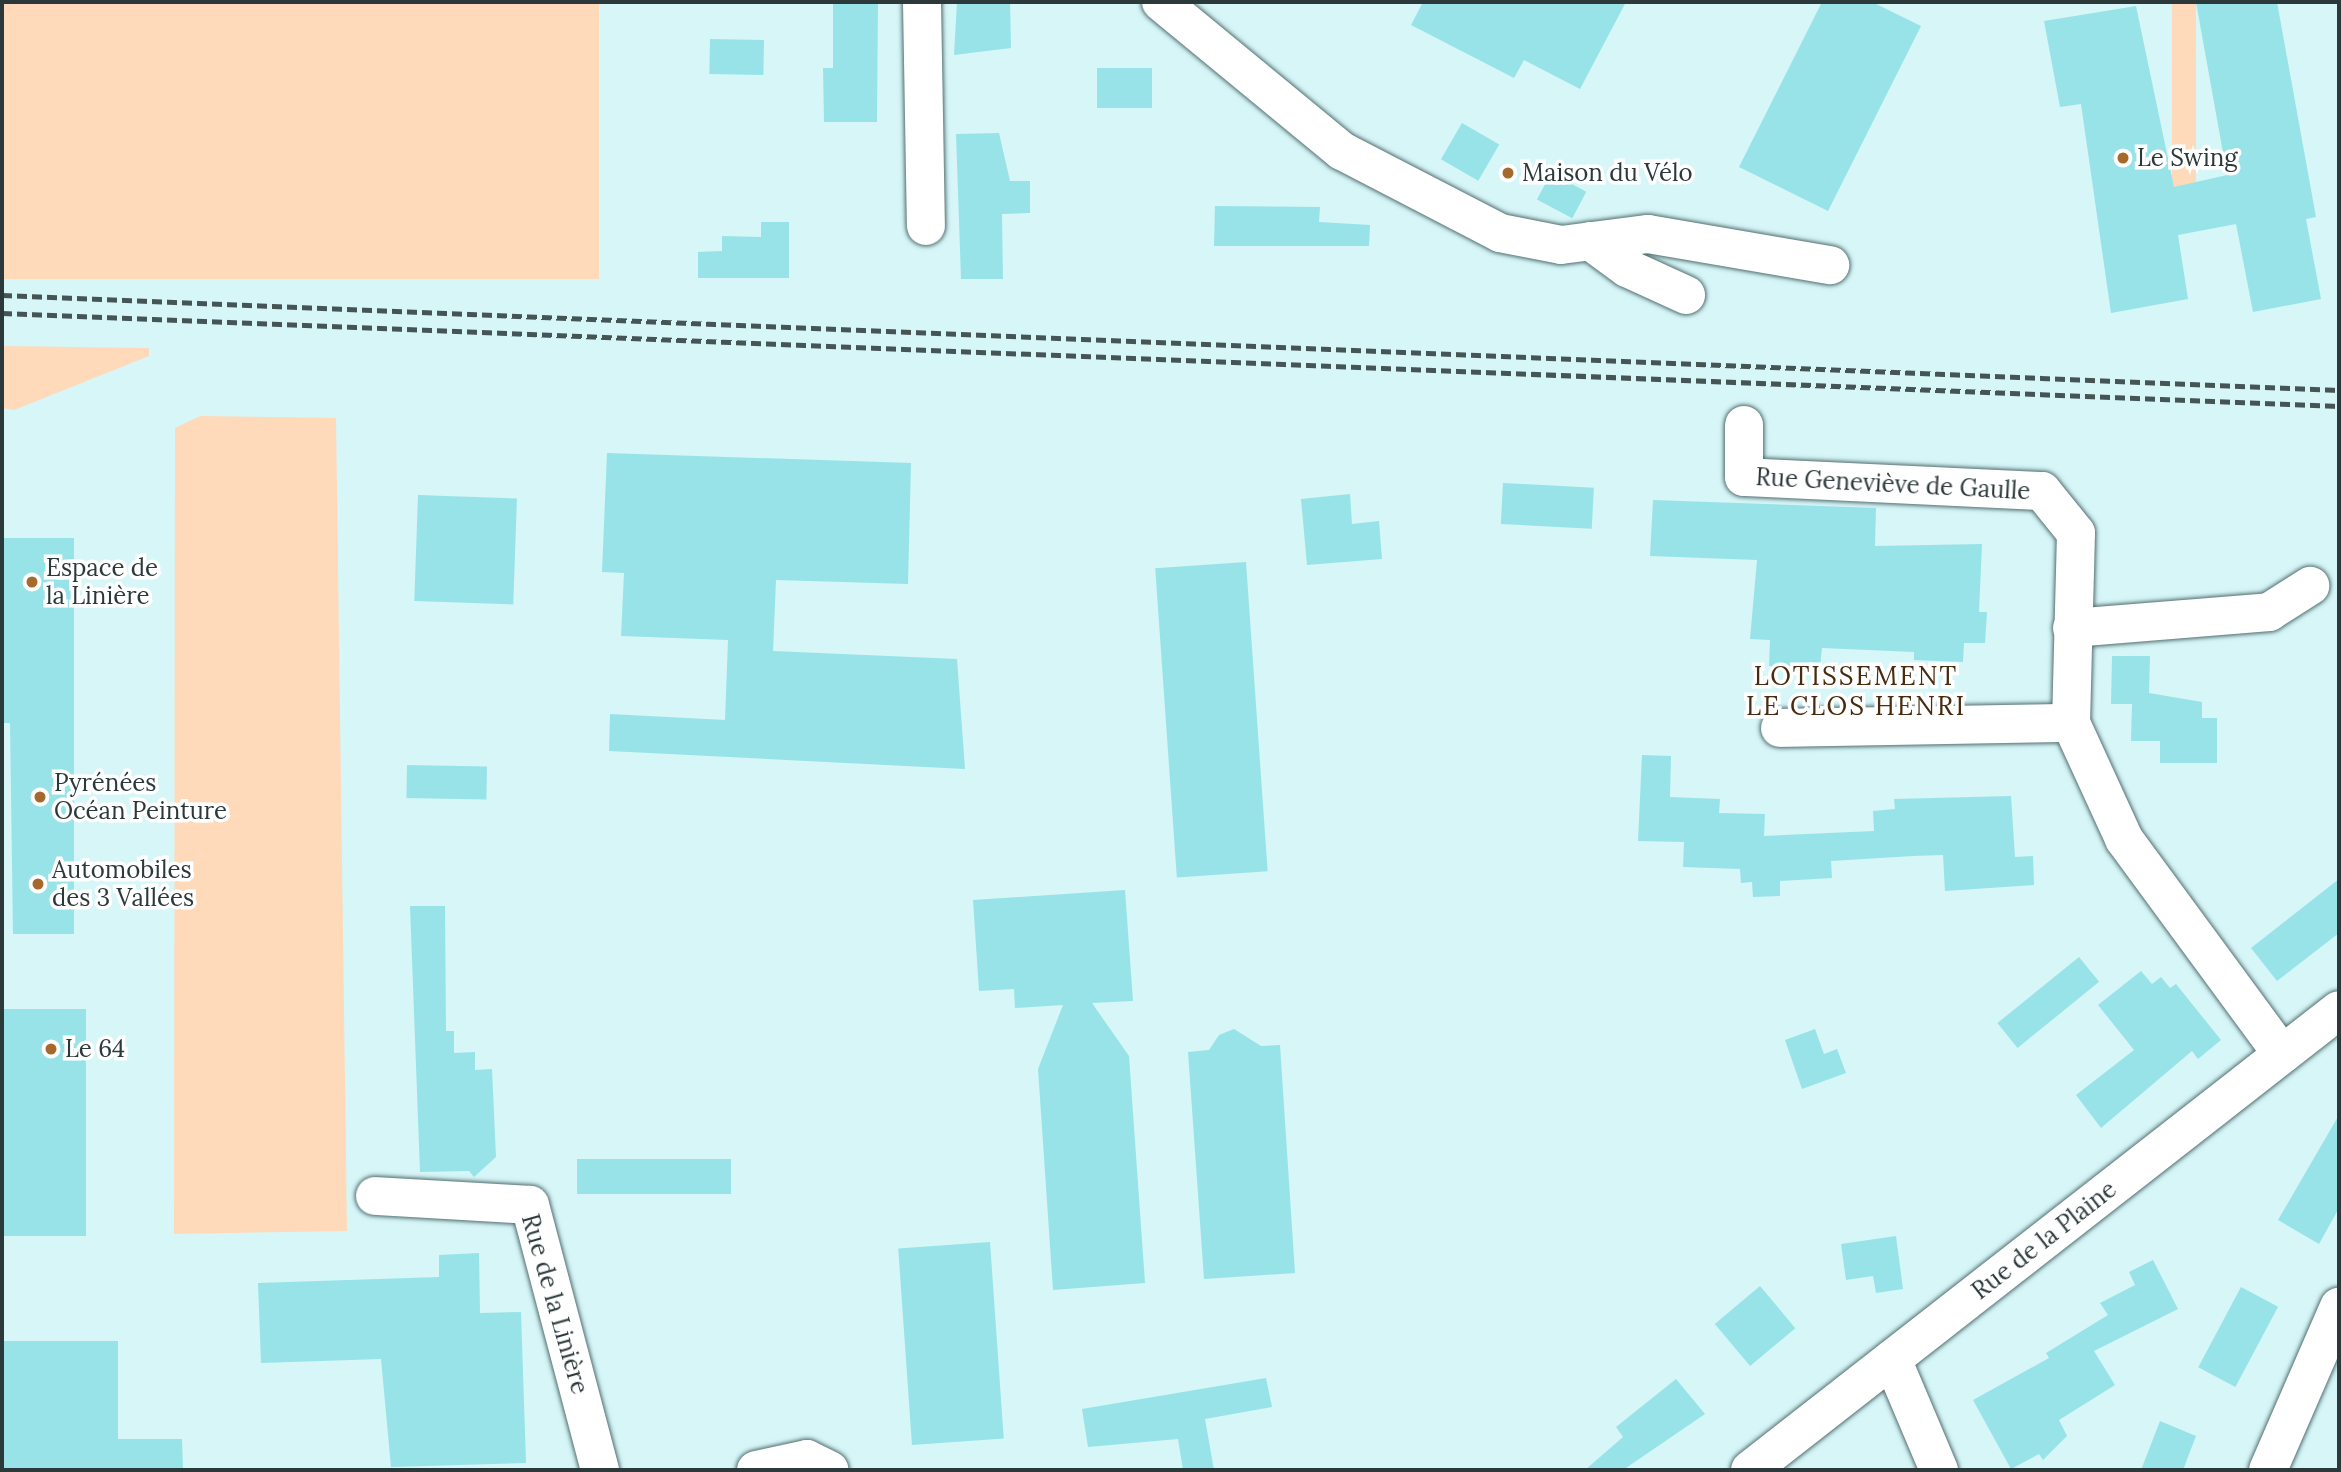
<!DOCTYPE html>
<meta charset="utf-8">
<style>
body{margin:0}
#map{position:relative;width:2341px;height:1472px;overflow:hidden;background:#d6f6f8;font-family:Lora,serif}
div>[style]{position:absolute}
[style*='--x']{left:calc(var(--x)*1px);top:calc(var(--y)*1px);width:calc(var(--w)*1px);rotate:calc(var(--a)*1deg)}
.green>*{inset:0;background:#fedaba;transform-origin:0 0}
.building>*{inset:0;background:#98e3e8;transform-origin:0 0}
.roads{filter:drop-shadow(0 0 2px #536f71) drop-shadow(0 0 2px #536f71)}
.minor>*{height:38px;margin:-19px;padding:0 19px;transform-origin:19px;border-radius:19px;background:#fff}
.rail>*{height:5px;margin-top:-2.5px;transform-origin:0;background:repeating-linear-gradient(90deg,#455556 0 10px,transparent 0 15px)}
.dots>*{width:19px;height:19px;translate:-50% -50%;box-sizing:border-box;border:4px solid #fff;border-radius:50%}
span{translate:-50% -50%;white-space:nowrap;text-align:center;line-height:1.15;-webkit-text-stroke:7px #fff;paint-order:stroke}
.poi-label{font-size:24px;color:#2c393a}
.left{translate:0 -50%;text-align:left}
.street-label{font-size:24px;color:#2c393a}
.neighbourhood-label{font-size:26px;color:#482b0e;letter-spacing:2px}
.frame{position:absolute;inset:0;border:4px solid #2c393a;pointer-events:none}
</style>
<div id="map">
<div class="green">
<div style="left:2px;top:2px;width:597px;height:277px"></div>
<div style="left:2172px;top:2px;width:24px;height:223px"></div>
<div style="clip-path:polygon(2px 346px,149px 348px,149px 356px,14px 410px,2px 408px)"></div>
<div style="clip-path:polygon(200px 416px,336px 418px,347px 1231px,174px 1234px,175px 428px)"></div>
</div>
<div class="building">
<div style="clip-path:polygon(833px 2px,878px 2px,877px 122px,824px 122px,823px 68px,833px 68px)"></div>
<div style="clip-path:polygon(957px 2px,1010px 2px,1011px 48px,954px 55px)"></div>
<div style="clip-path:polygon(1423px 2px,1626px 2px,1580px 89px,1524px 60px,1514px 78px,1411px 25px)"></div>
<div style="clip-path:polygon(1822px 2px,1872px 2px,1921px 26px,1828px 211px,1739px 167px)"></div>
<div style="clip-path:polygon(2196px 2px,2277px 2px,2316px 217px,2306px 219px,2321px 299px,2253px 312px,2236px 224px,2178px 235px,2188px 299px,2111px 313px,2081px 104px,2060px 107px,2044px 21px,2136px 6px,2174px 187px,2227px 175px)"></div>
<div style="left:710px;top:39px;width:54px;height:35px;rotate:1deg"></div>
<div style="left:1097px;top:68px;width:55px;height:40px"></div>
<div style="left:1462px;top:123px;width:43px;height:42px;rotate:30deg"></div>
<div style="clip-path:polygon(999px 133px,1010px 181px,1030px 181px,1030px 213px,1002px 214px,1003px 279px,961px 279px,956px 134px)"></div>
<div style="left:1551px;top:173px;width:40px;height:30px;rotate:28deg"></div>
<div style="clip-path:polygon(1215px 206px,1320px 207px,1319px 222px,1370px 225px,1369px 246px,1214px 246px)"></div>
<div style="clip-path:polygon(761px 222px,789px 222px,789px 278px,698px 278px,698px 252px,722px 251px,722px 236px,761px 237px)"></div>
<div style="clip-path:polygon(607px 453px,911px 463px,908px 584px,776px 580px,773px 651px,957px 659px,965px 769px,609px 751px,610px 714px,725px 720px,728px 640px,621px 636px,624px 573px,602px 572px)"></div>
<div style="left:1503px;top:483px;width:91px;height:41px;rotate:3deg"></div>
<div style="clip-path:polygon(1350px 494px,1352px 524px,1379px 521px,1382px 559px,1307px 565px,1301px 499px)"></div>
<div style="left:418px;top:495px;width:99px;height:106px;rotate:2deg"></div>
<div style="clip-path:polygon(1653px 500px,1876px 508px,1875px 546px,1982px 544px,1979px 612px,1987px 612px,1985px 643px,1964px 643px,1963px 662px,1914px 660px,1914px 652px,1822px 648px,1820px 668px,1769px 666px,1770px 640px,1750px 639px,1757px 560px,1650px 556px)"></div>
<div style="clip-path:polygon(2px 538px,74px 538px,74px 934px,13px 934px,10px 723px,2px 723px)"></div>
<div style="left:1246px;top:562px;width:310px;height:91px;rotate:86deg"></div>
<div style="clip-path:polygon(2112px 656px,2150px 656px,2149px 693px,2202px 702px,2202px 718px,2217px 718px,2217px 763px,2160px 763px,2160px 741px,2131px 741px,2132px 704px,2111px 704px)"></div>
<div style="clip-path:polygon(1642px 755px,1671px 756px,1670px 797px,1720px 799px,1719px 813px,1765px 814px,1764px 836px,1874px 831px,1873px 811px,1895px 809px,1894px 799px,2011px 796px,2015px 857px,2033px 856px,2034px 885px,1945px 891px,1943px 855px,1913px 856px,1831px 861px,1832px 878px,1780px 881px,1780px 896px,1753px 897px,1752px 882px,1741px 883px,1740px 869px,1683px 867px,1684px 842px,1638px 841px)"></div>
<div style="left:407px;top:765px;width:80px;height:33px;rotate:1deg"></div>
<div style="clip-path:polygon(2339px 879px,2339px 933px,2277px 981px,2251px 948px)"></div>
<div style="clip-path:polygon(1125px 890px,1133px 1001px,1092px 1003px,1129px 1056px,1145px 1283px,1053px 1290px,1038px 1069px,1063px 1005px,1015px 1008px,1014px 989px,979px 991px,973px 900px)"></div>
<div style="clip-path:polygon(410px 906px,445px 906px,446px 1031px,454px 1031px,454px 1053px,475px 1052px,475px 1070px,492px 1069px,496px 1157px,474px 1177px,469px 1171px,420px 1172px)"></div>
<div style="left:2079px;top:957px;width:32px;height:105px;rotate:51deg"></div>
<div style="clip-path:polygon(2141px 971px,2152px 984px,2161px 977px,2170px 988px,2176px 984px,2221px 1040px,2198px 1059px,2192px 1051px,2101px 1128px,2076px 1095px,2134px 1050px,2098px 1005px)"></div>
<div style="left:86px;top:1009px;width:227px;height:84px;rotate:90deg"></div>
<div style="clip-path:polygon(1234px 1029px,1261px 1046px,1280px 1045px,1295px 1273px,1204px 1279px,1188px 1052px,1209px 1050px,1219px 1035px)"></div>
<div style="clip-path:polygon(1815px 1029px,1824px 1054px,1837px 1049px,1846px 1073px,1802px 1089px,1785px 1040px)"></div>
<div style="clip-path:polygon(2339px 1115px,2339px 1208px,2319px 1244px,2278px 1220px)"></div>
<div style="left:731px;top:1159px;width:35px;height:154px;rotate:90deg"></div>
<div style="clip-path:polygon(1896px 1236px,1903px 1289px,1876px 1293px,1873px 1276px,1846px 1280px,1841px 1244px)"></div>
<div style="left:990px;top:1242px;width:197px;height:92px;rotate:86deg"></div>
<div style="clip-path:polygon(479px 1253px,480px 1313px,521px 1312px,526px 1463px,391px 1467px,381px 1359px,261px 1363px,258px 1283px,439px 1277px,439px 1255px)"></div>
<div style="clip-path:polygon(2153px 1260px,2178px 1309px,2094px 1351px,2115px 1385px,2059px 1420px,2067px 1436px,2043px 1460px,2039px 1454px,2011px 1469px,1973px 1400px,2049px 1358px,2046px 1353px,2108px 1315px,2100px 1303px,2135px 1285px,2129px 1272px)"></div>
<div style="left:1760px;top:1286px;width:55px;height:59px;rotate:50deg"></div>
<div style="left:2241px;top:1287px;width:42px;height:91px;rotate:28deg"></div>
<div style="clip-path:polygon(2px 1341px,118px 1341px,118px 1439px,182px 1439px,183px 1470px,2px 1470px)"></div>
<div style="clip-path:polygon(1266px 1378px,1272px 1407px,1205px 1419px,1214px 1470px,1183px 1470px,1178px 1439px,1088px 1447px,1082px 1409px)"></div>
<div style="clip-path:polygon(1676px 1379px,1705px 1414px,1623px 1470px,1585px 1470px,1623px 1437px,1616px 1427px)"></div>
<div style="clip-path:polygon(2160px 1421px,2196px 1436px,2183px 1470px,2141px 1470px)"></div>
</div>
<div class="roads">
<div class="minor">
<div style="--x:922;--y:2;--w:224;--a:89"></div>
<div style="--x:1161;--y:2;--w:234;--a:39.5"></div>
<div style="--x:1342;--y:151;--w:178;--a:27.4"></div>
<div style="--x:1500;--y:233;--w:62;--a:11.1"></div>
<div style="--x:1561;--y:245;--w:88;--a:-7.2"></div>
<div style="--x:1648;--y:234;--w:185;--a:9.7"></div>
<div style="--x:1590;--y:241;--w:46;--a:36.1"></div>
<div style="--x:1627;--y:268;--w:65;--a:24.6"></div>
<div style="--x:1744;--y:425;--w:52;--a:90"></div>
<div style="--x:1744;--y:477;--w:298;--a:2.7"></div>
<div style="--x:2042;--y:491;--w:54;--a:51"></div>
<div style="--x:2076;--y:533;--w:190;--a:91.5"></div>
<div style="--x:2071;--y:723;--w:128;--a:65.4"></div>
<div style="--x:2124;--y:839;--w:267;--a:53.7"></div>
<div style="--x:2072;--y:628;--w:198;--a:-4.6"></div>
<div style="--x:2269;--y:612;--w:49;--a:-32.4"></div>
<div style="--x:1780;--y:728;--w:291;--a:-1"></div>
<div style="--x:375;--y:1196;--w:155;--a:3.3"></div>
<div style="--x:530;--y:1205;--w:274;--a:75.2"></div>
<div style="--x:1892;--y:1359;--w:121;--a:67.1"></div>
<div style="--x:756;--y:1470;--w:52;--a:-12.2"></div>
<div style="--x:807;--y:1459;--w:25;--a:26"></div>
<div style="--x:1750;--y:1470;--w:747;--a:-37.99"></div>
<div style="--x:2268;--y:1470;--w:178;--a:-66.5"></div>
</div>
</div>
<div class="rail">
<div style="--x:2;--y:295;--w:2339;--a:2.33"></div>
<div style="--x:2;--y:313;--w:2339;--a:2.28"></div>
</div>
<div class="dots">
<div style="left:2123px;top:158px;background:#a5692c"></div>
<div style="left:1508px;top:173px;background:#a5692c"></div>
<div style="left:32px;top:582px;background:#a5692c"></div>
<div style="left:40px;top:797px;background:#a5692c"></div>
<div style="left:38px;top:884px;background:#a5692c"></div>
<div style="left:51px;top:1049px;background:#a5692c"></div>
</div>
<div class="poi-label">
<span class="left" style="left:2137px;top:158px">Le Swing</span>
<span class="left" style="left:1522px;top:173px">Maison du Vélo</span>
<span class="left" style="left:46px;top:582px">Espace de<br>la Linière</span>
<span class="left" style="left:54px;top:797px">Pyrénées<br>Océan Peinture</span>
<span class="left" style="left:52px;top:884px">Automobiles<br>des 3 Vallées</span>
<span class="left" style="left:65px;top:1049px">Le 64</span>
</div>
<div class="street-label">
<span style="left:1893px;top:484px;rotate:3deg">Rue Geneviève de Gaulle</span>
<span style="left:2044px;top:1240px;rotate:-38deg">Rue de la Plaine</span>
<span style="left:555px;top:1304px;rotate:74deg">Rue de la Linière</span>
</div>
<div class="neighbourhood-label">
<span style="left:1856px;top:691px">LOTISSEMENT<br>LE CLOS HENRI</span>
</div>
<div class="frame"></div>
</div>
